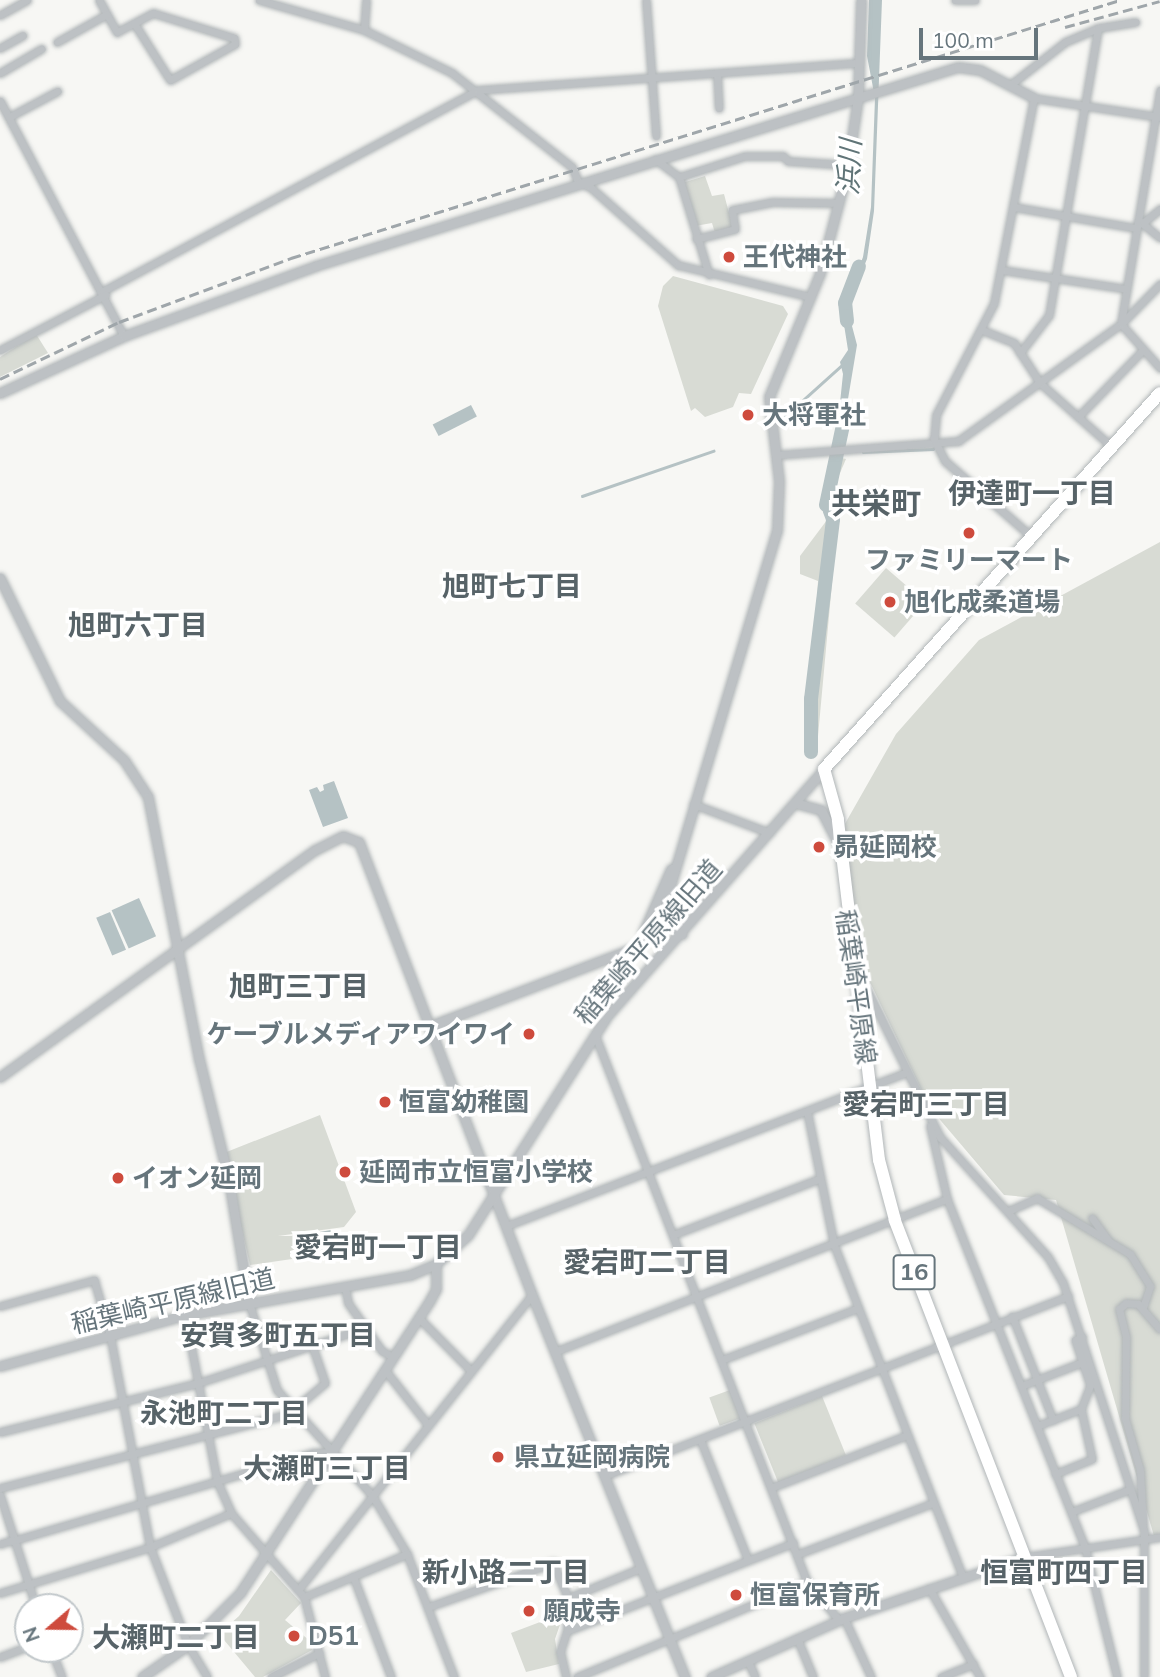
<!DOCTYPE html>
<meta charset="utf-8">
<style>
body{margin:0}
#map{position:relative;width:1160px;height:1677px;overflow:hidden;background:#f7f7f4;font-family:Mulish,"Noto Sans JP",sans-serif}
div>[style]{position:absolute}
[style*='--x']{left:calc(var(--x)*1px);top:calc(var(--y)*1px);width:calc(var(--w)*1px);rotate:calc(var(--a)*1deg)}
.green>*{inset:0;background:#d8dbd4;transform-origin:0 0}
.water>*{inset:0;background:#b5c2c4;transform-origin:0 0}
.stream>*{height:2.5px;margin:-1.25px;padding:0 1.25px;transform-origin:1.25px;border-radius:1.25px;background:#b5c2c4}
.river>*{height:14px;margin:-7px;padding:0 7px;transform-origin:7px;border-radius:7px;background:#b5c2c4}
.roads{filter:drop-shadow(0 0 2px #b1b6b8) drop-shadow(0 0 2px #b1b6b8)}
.minor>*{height:7px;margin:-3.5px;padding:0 3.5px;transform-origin:3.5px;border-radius:3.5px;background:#bdc1c4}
.tertiary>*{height:9px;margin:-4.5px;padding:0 4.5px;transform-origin:4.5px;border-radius:4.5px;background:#bdc1c4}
.primary>*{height:12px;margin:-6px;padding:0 6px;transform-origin:6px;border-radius:6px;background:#fff}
.rail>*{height:2.5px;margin-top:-1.25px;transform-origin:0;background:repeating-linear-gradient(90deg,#9fa6aa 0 10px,transparent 0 15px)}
.dots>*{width:19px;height:19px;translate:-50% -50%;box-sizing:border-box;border:4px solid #fff;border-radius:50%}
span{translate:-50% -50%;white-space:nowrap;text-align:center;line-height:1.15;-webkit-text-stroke:7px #fff;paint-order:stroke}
.shield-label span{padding:2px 5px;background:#fff;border:2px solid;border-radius:5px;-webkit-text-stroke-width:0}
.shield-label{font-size:24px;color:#66757c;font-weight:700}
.poi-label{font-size:26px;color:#66757c;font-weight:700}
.left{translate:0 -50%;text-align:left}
.right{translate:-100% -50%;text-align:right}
.street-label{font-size:26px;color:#66757c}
.water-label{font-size:28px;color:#607477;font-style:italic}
.neighbourhood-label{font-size:28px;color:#576368;font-weight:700}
.quarter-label{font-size:30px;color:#576368;font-weight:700}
.north{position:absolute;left:14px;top:1593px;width:70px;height:70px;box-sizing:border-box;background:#fff;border:2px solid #c2c8cb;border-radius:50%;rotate:250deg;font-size:19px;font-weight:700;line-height:28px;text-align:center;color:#66757c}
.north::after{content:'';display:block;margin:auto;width:24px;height:32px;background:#ce4b3d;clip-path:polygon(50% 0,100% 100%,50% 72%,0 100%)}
.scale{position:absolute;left:919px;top:28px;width:119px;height:32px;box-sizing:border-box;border:4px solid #66757c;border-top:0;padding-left:9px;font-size:21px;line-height:24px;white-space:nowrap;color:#66757c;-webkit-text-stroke:5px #fff;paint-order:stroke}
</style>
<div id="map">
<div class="green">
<div style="clip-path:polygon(705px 176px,712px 196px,724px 194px,733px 228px,715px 233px,712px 223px,695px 226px,682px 183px)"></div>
<div style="clip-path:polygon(673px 276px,783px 306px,788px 314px,751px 394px,739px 393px,733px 407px,705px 417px,695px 408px,691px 411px,658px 306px,663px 286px)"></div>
<div style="clip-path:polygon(36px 334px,48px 353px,0 377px,0 357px)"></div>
<div style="clip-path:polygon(832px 456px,846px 459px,825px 508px,822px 499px)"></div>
<div style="clip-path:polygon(833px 512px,838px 518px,817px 747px,813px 750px,809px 717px,818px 581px,800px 574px,800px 556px)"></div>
<div style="clip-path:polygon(1160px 542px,1160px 1535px,1154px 1536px,1056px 1200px,1004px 1195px,930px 1108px,858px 957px,842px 829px,896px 734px,979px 640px)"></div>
<div style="left:886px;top:568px;width:52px;height:47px;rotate:41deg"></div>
<div style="clip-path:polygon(320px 1115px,356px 1212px,344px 1227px,278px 1236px,296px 1236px,299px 1258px,250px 1265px,224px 1153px)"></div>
<div style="left:730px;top:1390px;width:30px;height:22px;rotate:70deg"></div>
<div style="left:822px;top:1396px;width:64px;height:73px;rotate:68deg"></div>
<div style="clip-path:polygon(271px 1570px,301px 1603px,285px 1620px,310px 1641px,312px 1650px,263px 1677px,255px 1677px,219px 1634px,239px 1616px)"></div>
<div style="clip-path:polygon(564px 1613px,555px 1639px,559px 1664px,526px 1672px,511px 1633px)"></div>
</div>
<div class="water">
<div style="clip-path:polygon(869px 0,882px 0,874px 211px,867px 259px,847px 307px,857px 345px,841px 441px,836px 441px,843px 374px,840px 362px,848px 350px,842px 312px,863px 257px,871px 207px,875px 98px,867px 56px)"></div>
<div style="left:471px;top:405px;width:13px;height:43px;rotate:63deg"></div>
<div style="clip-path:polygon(334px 781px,348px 818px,323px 827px,309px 790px,317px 787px,320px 792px,324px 790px,323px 785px)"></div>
<div style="left:139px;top:898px;width:42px;height:30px;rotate:66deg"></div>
<div style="left:110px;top:912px;width:41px;height:15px;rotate:67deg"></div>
<div style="left:331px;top:1230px;width:22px;height:36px;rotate:80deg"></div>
</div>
<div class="stream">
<div style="--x:782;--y:419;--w:81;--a:-42"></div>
<div style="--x:863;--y:452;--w:70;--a:-2.5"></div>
<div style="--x:582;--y:496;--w:139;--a:-19"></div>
</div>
<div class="river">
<div style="--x:847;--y:321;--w:18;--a:-96"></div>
<div style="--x:845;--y:303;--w:39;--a:-69"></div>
<div style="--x:826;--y:505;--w:82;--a:-78"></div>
<div style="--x:811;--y:752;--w:53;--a:-90"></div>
<div style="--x:811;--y:699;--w:181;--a:-83"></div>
<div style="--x:833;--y:519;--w:9;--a:-111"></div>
</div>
<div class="roads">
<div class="minor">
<div style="--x:99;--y:0;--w:37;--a:61"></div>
<div style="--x:117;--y:32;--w:41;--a:-27.8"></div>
<div style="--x:153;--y:13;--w:85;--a:17.2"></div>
<div style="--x:234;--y:38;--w:6;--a:81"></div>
<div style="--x:235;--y:44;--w:74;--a:151"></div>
<div style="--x:170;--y:80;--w:67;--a:-122.3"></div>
<div style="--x:259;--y:0;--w:109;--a:15.9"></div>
<div style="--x:364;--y:30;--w:98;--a:26"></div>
<div style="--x:452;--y:73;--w:152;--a:38.1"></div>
<div style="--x:572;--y:167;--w:16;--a:68"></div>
<div style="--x:578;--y:182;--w:13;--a:23"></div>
<div style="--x:590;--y:187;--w:118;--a:41.6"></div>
<div style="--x:678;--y:265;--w:137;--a:13.5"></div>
<div style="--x:646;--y:0;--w:136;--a:85.8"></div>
<div style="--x:955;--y:0;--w:20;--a:0"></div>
<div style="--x:0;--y:15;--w:31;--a:-29"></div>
<div style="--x:364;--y:30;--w:30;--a:-86"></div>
<div style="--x:57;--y:42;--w:57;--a:-29.2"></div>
<div style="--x:0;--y:48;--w:26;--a:-29"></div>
<div style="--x:0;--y:73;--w:48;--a:-30.3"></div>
<div style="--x:717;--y:73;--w:35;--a:87"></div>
<div style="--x:1010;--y:85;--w:70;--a:-38"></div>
<div style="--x:1065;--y:42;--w:36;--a:-23"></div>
<div style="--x:1098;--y:28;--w:38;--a:-9"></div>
<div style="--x:1160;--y:90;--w:237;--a:99.5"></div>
<div style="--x:1121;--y:324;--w:59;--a:48.4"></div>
<div style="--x:0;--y:101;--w:266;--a:62.2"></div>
<div style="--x:9;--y:117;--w:55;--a:-28"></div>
<div style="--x:655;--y:159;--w:30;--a:37"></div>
<div style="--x:679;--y:177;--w:102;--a:73"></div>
<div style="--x:679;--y:177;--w:69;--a:-17.7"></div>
<div style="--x:745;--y:156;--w:38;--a:0"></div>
<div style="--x:783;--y:156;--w:7;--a:45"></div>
<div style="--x:788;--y:161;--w:60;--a:3.8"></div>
<div style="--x:1014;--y:207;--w:124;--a:9.8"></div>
<div style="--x:1138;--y:220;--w:28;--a:39"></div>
<div style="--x:1144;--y:222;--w:21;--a:-39"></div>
<div style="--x:696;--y:239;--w:40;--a:-14.4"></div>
<div style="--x:735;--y:229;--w:19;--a:-99"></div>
<div style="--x:732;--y:210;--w:41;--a:-11.3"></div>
<div style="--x:772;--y:202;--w:66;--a:0.9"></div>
<div style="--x:1002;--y:270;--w:126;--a:8.6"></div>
<div style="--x:103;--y:291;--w:425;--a:-28.2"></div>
<div style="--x:478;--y:90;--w:382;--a:-4.1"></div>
<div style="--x:982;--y:330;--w:35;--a:22"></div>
<div style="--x:1014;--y:343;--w:48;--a:57"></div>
<div style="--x:1040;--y:383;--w:95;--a:41.6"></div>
<div style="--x:0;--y:350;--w:119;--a:-27.6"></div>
<div style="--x:1020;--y:353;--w:48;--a:-52.7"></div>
<div style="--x:1049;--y:315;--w:291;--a:-80.3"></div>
<div style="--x:1078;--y:417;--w:92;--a:-45.9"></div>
<div style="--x:776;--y:455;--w:183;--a:-4.4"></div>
<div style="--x:958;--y:441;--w:201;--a:-35.7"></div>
<div style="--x:1121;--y:324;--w:56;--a:-45.7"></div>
<div style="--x:1032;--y:537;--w:116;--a:-138.9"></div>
<div style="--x:945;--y:461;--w:25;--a:-117"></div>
<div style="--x:934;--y:439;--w:24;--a:-85"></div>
<div style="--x:936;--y:415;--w:126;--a:-62.6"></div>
<div style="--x:994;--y:303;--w:209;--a:-79"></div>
<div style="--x:1034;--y:98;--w:127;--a:8.6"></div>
<div style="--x:693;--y:804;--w:82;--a:20.6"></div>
<div style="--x:861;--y:978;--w:178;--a:63.6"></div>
<div style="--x:940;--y:1137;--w:161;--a:48"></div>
<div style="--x:1048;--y:1257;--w:30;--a:60"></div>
<div style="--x:1063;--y:1283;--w:261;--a:71.9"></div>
<div style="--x:1144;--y:1531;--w:146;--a:90"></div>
<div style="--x:595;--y:1035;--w:587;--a:68.82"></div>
<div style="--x:807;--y:1582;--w:50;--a:49.9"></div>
<div style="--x:807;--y:1111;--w:137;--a:78.6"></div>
<div style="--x:834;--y:1245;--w:356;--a:68.8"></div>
<div style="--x:930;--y:1126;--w:75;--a:76.9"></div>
<div style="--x:947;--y:1199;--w:375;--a:68.4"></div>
<div style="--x:1085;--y:1548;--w:133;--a:76.1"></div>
<div style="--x:1008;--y:1211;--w:32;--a:-24"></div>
<div style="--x:1037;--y:1198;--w:109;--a:31.1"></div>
<div style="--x:1130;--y:1254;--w:38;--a:58"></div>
<div style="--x:1150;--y:1286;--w:22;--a:108"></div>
<div style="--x:1092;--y:1218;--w:27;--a:54"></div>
<div style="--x:506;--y:1226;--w:427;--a:-21"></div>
<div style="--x:675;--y:1234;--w:153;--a:-21"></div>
<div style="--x:345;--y:1287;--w:16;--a:79"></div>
<div style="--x:348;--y:1303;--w:59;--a:54.7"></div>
<div style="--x:382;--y:1351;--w:13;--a:29"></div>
<div style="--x:249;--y:1303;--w:91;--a:72.2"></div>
<div style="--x:277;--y:1390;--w:142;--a:47.9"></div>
<div style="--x:372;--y:1495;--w:69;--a:59.3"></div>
<div style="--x:407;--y:1554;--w:132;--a:69.1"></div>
<div style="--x:0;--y:1306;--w:98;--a:-15.5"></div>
<div style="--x:94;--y:1280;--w:57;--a:73.8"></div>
<div style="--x:110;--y:1335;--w:216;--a:79.3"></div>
<div style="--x:150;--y:1547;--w:105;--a:68.8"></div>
<div style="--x:188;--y:1645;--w:37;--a:59"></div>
<div style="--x:185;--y:1315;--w:169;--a:79.1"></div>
<div style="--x:217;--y:1481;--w:35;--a:66"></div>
<div style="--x:231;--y:1513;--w:111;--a:49"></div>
<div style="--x:304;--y:1597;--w:83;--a:75.3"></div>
<div style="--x:1012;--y:1316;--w:112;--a:68.5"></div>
<div style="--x:419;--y:1318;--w:74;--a:45.5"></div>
<div style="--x:554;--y:1352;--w:422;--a:-21.3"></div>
<div style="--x:724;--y:1359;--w:143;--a:-20.8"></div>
<div style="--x:385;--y:1370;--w:70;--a:52"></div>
<div style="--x:1021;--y:1386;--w:66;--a:-21.2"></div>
<div style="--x:1081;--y:1409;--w:26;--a:-69"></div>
<div style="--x:1090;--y:1385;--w:47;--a:-108.4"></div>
<div style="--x:1075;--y:1340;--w:8;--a:-23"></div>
<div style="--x:1037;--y:1426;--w:47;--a:-21.1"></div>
<div style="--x:1081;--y:1409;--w:51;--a:77.6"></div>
<div style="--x:1092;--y:1459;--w:40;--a:158"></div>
<div style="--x:0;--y:1432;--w:204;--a:-13.9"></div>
<div style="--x:198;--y:1383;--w:176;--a:-18.2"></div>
<div style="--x:700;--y:1439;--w:130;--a:68.4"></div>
<div style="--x:604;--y:1476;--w:498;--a:-21.2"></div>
<div style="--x:773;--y:1487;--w:144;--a:-21.2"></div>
<div style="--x:0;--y:1488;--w:297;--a:-14.4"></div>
<div style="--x:288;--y:1414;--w:48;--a:-40"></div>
<div style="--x:325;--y:1383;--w:39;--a:-109"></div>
<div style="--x:0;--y:1495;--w:118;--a:72.2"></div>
<div style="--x:1071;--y:1512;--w:64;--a:-21"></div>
<div style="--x:1143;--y:1525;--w:55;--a:-93.1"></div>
<div style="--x:1140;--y:1470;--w:54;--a:-106.1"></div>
<div style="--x:1125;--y:1418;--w:81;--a:-89.3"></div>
<div style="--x:1126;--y:1337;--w:29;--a:-104"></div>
<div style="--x:1119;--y:1309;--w:9;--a:-41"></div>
<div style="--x:1126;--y:1303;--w:12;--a:5"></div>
<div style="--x:1138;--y:1304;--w:33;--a:49"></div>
<div style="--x:12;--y:1541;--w:314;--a:-16.3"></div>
<div style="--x:313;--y:1453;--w:19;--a:-3"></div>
<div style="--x:0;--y:1544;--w:13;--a:-18"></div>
<div style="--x:798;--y:1554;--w:144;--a:-20.7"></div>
<div style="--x:1025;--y:1557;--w:136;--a:-8.4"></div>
<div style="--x:353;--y:1576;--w:108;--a:69.4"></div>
<div style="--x:929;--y:1588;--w:103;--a:60.2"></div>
<div style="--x:298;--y:1590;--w:377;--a:-51.6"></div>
<div style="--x:0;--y:1593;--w:157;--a:-17"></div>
<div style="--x:150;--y:1547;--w:88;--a:-22.8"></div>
<div style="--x:304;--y:1597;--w:112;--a:-22.7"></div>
<div style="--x:428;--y:1607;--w:133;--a:-19.4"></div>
<div style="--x:553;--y:1563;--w:38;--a:67"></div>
<div style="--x:568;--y:1598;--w:79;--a:-22.3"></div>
<div style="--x:844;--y:1618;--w:65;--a:65.4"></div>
<div style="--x:567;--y:1631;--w:243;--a:-21.3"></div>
<div style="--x:797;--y:1638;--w:42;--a:67.7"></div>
<div style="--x:51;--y:1649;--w:30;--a:69"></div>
<div style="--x:0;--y:1657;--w:30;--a:-21"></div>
<div style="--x:748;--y:1661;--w:17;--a:66"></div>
<div style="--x:271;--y:1677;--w:54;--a:-26.6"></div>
<div style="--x:566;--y:1677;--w:26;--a:-103"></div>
<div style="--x:560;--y:1652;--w:22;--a:-72"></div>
<div style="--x:567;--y:1631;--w:33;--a:-88"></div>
<div style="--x:577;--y:1677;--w:249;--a:-22.4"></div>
<div style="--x:941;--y:1677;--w:35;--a:-22"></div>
</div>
<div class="tertiary">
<div style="--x:0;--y:393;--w:136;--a:-24.7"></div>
<div style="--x:124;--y:336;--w:203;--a:-20.1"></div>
<div style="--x:315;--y:266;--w:673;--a:-17.2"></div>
<div style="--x:958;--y:67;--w:22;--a:8"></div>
<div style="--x:980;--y:70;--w:61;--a:27.4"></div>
<div style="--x:0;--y:578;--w:137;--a:64"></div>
<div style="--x:60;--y:701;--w:87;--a:42.7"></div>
<div style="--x:124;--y:760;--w:44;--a:57"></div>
<div style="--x:148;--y:797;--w:267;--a:79"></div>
<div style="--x:199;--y:1059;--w:126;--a:76.2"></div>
<div style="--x:229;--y:1181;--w:124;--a:80.7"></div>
<div style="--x:795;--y:803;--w:27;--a:15"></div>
<div style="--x:821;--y:810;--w:34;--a:63"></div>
<div style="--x:643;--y:933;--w:70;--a:-66.4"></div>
<div style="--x:682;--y:934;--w:27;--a:-126"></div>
<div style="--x:666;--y:912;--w:12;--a:-90"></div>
<div style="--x:666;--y:900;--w:385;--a:-73.3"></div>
<div style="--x:777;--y:531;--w:50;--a:-87.7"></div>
<div style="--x:779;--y:481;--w:85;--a:-96.8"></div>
<div style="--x:769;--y:397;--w:134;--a:-67.6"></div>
<div style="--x:820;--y:273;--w:106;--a:-75.2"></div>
<div style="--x:847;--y:171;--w:75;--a:-81.5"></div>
<div style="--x:858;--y:97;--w:97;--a:-88.2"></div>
<div style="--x:430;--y:1026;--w:224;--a:-20.9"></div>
<div style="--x:639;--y:946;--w:26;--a:-54"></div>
<div style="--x:654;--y:925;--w:9;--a:-13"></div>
<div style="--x:0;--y:1077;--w:388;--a:-35.8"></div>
<div style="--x:315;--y:850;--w:31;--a:-27"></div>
<div style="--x:343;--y:836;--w:17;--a:21"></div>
<div style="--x:359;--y:842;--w:485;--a:69.1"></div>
<div style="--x:532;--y:1295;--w:412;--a:68.2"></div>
<div style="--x:0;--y:1366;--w:192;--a:-15.4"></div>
<div style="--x:185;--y:1315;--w:229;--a:-10.1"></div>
<div style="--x:410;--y:1275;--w:28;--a:-23"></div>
<div style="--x:436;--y:1264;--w:43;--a:-42.2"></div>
<div style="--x:468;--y:1235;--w:259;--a:-57.6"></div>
<div style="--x:607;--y:1016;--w:329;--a:-48.7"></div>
<div style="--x:142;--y:1677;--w:56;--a:-34.8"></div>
<div style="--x:188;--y:1645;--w:74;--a:-45"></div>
<div style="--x:240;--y:1593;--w:349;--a:-57"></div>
<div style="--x:430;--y:1300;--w:13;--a:-61"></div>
<div style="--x:436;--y:1289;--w:25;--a:-90"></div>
<div style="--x:711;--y:1677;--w:145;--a:-23.9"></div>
<div style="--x:844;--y:1618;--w:191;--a:-18.6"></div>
</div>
<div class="primary">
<div style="--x:1071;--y:1677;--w:490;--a:-111.1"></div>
<div style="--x:895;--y:1220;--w:62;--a:-104.9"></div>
<div style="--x:879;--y:1160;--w:343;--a:-96.9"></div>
<div style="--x:838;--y:819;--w:52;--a:-105.6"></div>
<div style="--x:824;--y:769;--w:504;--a:-48.22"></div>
</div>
</div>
<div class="rail">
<div style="--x:1065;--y:27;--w:98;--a:-15.3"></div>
<div style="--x:0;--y:379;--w:132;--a:-25.6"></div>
<div style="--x:119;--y:322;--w:184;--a:-20.4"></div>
<div style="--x:291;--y:258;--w:868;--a:-17.29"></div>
</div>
<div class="dots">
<div style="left:729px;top:257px;background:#ce4b3d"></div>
<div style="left:748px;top:415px;background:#ce4b3d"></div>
<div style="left:969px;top:533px;background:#ce4b3d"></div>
<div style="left:890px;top:602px;background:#ce4b3d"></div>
<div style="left:819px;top:847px;background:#ce4b3d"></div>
<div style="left:529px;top:1034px;background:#ce4b3d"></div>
<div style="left:385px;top:1102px;background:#ce4b3d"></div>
<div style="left:345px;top:1172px;background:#ce4b3d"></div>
<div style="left:118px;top:1178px;background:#ce4b3d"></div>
<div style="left:498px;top:1457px;background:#ce4b3d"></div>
<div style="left:736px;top:1595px;background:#ce4b3d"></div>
<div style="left:529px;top:1611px;background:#ce4b3d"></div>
<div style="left:294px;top:1636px;background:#ce4b3d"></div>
</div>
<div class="shield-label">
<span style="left:914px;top:1272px">16</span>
</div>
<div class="poi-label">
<span class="left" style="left:743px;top:257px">王代神社</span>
<span class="left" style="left:762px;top:415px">大将軍社</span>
<span style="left:969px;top:560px">ファミリーマート</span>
<span class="left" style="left:904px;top:602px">旭化成柔道場</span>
<span class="left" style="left:833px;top:847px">昴延岡校</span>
<span class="right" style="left:515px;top:1034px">ケーブルメディアワイワイ</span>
<span class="left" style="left:399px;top:1102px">恒富幼稚園</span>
<span class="left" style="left:359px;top:1172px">延岡市立恒富小学校</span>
<span class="left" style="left:132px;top:1178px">イオン延岡</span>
<span class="left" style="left:514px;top:1457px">県立延岡病院</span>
<span class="left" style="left:750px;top:1595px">恒富保育所</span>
<span class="left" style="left:543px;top:1611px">願成寺</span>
<span class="left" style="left:308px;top:1636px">D51</span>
</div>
<div class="street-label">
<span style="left:648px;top:942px;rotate:-49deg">稲葉崎平原線旧道</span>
<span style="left:856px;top:987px;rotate:82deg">稲葉崎平原線</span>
<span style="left:173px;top:1301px;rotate:-13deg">稲葉崎平原線旧道</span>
</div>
<div class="water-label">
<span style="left:849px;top:167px;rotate:-87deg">浜川</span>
</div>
<div class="neighbourhood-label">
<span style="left:1032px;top:493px">伊達町一丁目</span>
<span style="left:512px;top:586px">旭町七丁目</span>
<span style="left:138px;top:625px">旭町六丁目</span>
<span style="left:299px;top:986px">旭町三丁目</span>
<span style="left:926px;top:1104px">愛宕町三丁目</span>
<span style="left:378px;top:1247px">愛宕町一丁目</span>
<span style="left:647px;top:1262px">愛宕町二丁目</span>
<span style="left:278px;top:1335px">安賀多町五丁目</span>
<span style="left:224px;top:1413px">永池町二丁目</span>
<span style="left:327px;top:1468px">大瀬町三丁目</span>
<span style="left:506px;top:1572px">新小路二丁目</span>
<span style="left:1064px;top:1572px">恒富町四丁目</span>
<span style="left:176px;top:1637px">大瀬町二丁目</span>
</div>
<div class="quarter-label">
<span style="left:876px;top:503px">共栄町</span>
</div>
<div class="north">N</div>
<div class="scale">100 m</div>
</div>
